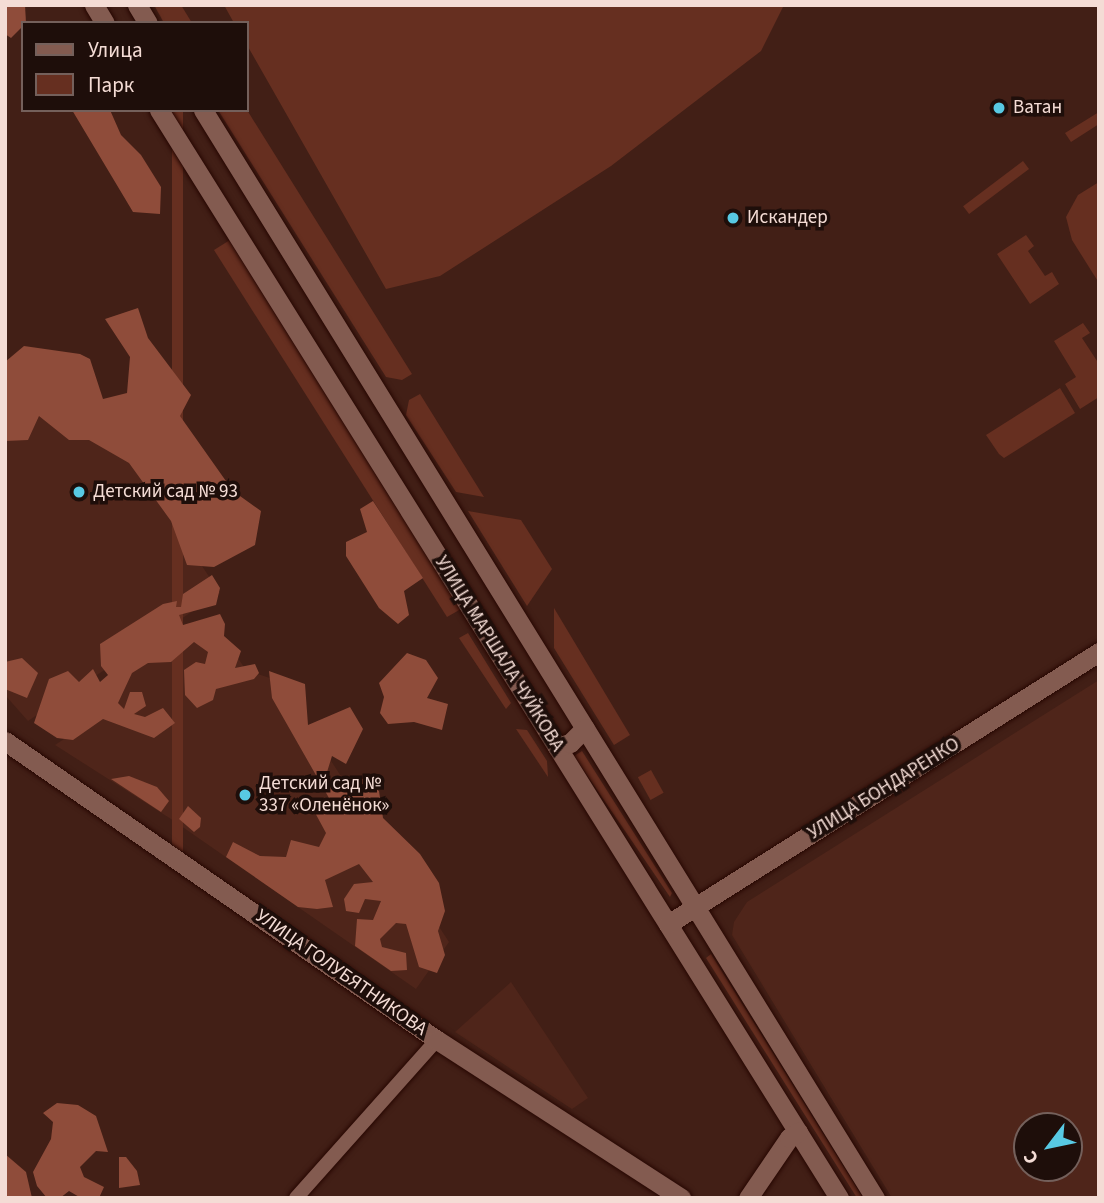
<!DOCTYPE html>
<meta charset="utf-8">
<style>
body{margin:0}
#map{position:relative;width:1104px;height:1203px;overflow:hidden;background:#421f16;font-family:"Source Sans 3",sans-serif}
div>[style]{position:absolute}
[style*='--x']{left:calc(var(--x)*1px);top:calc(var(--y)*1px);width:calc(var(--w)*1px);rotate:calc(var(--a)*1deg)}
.built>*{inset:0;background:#4f251a}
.green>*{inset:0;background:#662f20;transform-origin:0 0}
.forest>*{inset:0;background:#8f4c3a}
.roads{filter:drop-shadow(0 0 2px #270702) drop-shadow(0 0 2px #270702)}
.street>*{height:14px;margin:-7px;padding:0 7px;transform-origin:7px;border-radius:7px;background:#835b50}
.secondary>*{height:19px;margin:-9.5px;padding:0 9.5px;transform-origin:9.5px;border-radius:9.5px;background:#835b50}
.dots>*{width:19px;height:19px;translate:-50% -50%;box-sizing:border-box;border:4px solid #1e0e0a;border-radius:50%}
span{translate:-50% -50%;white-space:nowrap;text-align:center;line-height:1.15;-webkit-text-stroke:7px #1e0e0a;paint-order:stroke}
.poi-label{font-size:19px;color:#f4dcd5}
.left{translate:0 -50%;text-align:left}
.street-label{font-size:19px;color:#f4dcd5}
.frame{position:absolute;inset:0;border:7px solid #f4dcd5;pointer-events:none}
.legend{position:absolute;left:21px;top:21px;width:228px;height:91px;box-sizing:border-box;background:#1e0e0a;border:2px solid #74605b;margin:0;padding:9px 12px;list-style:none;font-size:21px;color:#f4dcd5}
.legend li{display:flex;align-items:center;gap:14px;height:35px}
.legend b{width:35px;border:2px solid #74605b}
.north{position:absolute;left:1013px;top:1112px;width:70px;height:70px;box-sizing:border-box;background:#1e0e0a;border:2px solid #74605b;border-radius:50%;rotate:238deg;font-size:19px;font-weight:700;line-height:28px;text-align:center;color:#f4dcd5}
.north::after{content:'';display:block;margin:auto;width:24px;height:32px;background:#58c9e3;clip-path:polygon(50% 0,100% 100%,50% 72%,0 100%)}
</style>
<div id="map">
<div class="built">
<div style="clip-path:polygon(60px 353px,220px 593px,28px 721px,5px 695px,5px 391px)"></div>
<div style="clip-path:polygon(210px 617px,246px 670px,279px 681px,449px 942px,416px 989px,171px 819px,55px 745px,100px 715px,98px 692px)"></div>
<div style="clip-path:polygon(evenodd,1099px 680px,1099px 1198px,892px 1198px,732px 935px,734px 922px,747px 902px,1099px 680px,1027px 1126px,1069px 1126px,1069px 1168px,1027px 1168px,1027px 1126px)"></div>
<div style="clip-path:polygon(511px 982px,588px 1098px,572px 1109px,455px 1032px)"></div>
</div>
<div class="green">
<div style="clip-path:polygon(154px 5px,181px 5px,192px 23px,164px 23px)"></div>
<div style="clip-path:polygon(224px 5px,784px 5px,761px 51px,611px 166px,440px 276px,386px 289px,247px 45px,247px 23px,234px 23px)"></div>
<div style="left:172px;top:110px;width:11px;height:741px"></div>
<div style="clip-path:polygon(218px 110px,247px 110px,412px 374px,402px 380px,386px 377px)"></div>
<div style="clip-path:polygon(1099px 112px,1099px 124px,1071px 142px,1065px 133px)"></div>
<div style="left:1023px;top:161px;width:10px;height:75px;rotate:53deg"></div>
<div style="clip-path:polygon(1099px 182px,1099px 283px,1072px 240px,1066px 217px,1078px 195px)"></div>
<div style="clip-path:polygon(1026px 235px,1034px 246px,1028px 251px,1045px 276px,1052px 272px,1059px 284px,1030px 304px,997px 254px)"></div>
<div style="clip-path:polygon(230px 240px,461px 609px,447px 617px,214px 250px)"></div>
<div style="clip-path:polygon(1083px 323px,1090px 333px,1082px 338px,1099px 364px,1099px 397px,1080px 409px,1065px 384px,1076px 377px,1054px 341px)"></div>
<div style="clip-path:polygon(1060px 388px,1075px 413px,1004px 458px,999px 454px,986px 435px)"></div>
<div style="clip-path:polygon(420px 394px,484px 497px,456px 492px,406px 415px,409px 400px)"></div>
<div style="clip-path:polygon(468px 511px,521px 520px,552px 569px,527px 606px)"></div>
<div style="clip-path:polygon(554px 608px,630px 735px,614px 745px,554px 648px)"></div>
<div style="clip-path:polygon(468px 633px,511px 703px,506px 709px,459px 638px)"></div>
<div style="clip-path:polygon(516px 729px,527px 730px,547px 761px,548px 777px)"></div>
<div style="clip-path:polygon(582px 751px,672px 893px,670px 897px,574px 756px)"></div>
<div style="left:651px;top:770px;width:26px;height:15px;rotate:61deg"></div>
<div style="clip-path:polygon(711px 954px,863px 1198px,857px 1198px,706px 958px)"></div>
</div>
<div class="forest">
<div style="clip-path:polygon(5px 5px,25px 5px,26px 23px,11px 38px,5px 34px)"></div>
<div style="clip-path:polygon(72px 110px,110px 110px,121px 135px,141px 155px,161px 187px,160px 214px,133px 212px)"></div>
<div style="clip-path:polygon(138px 308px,148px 338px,191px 395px,180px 416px,233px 491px,261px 511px,255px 545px,214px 567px,187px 565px,171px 521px,129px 463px,89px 440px,69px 440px,39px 416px,28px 440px,5px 441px,5px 362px,24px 346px,80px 354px,90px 359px,103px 399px,127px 393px,130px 357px,105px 319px)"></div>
<div style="clip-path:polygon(373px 501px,423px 578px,404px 591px,409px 615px,398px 624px,379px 608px,346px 556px,346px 542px,367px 532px,360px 509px)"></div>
<div style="clip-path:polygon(212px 575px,220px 588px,216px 605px,179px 615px,183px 625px,220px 614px,225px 624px,224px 636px,241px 651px,235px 668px,255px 664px,259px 673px,254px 679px,216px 689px,213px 700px,197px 708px,185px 695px,184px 670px,196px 662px,205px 664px,208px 652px,194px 642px,171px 662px,148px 663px,132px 673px,118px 703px,124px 709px,130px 692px,142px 692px,146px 706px,134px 714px,145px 717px,163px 708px,175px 723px,154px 738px,103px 719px,73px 740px,57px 738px,34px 723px,49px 679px,68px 671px,79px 682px,93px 669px,100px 682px,108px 675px,101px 666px,100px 644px,163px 604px,177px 601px,176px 607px,181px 607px,183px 594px)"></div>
<div style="clip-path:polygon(407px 653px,426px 660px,438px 678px,427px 698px,448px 704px,442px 730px,414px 722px,388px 724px,380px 713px,384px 697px,379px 683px)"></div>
<div style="clip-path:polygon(22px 658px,38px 673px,27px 698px,5px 689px,5px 662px)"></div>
<div style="clip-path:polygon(269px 671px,305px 684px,308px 725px,350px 707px,363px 729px,346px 764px,332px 756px,323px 785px,337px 787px,360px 777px,379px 791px,383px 818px,420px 854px,439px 883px,445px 911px,438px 931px,445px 955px,437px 973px,419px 967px,406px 924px,396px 923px,380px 939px,382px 947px,406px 953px,407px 970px,391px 971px,355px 946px,357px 919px,373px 920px,381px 901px,365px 899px,359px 913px,346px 911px,344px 899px,354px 884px,373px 882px,359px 864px,325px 880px,333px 907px,317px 909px,298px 907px,226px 857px,233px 842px,260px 856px,286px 857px,291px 840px,319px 847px,326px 833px,313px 809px,329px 798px,272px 698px)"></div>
<div style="clip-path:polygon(129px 776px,157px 787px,169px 801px,161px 812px,111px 779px)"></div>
<div style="clip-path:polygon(188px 806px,201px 818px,200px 827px,194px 832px,179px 819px)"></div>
<div style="clip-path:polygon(57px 1103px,78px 1105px,96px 1116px,108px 1152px,96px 1151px,80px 1167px,84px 1177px,104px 1187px,99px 1198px,81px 1198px,69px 1191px,60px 1198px,47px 1198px,37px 1186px,33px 1172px,51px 1139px,53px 1122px,43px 1113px)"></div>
<div style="clip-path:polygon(5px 1154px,26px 1172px,32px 1198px,5px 1198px)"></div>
<div style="clip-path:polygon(119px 1157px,126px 1157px,137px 1171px,140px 1185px,119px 1188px)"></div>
</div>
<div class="roads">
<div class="street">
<div style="--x:296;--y:1198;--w:212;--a:-48.3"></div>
</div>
<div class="secondary">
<div style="--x:94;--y:5;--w:21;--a:59"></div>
<div style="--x:137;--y:5;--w:21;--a:59"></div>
<div style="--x:159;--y:110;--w:1283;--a:57.99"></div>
<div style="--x:203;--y:110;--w:1279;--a:58.3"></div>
<div style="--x:5;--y:741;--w:525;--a:34.69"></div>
<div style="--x:437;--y:1040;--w:291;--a:32.9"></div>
<div style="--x:557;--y:747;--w:14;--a:-17"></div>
<div style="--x:570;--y:743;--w:21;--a:-45"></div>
<div style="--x:668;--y:924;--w:510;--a:-32.26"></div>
<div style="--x:748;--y:1198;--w:73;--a:-55.7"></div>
<div style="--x:789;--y:1138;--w:11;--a:-34"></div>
</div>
</div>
<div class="dots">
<div style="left:999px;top:108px;background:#58c9e3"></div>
<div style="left:733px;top:218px;background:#58c9e3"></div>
<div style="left:79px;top:492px;background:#58c9e3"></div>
<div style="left:245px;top:795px;background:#58c9e3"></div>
</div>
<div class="poi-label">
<span class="left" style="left:1013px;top:108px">Ватан</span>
<span class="left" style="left:747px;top:218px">Искандер</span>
<span class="left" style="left:93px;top:492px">Детский сад № 93</span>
<span class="left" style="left:259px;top:795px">Детский сад №<br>337 «Оленёнок»</span>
</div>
<div class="street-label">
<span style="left:499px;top:654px;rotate:58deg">УЛИЦА МАРШАЛА ЧУЙКОВА</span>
<span style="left:884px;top:789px;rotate:-32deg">УЛИЦА БОНДАРЕНКО</span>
<span style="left:341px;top:973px;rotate:35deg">УЛИЦА ГОЛУБЯТНИКОВА</span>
</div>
<div class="frame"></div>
<ul class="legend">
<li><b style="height:9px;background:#835b50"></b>Улица</li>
<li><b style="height:19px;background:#662f20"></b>Парк</li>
</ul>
<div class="north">С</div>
</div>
